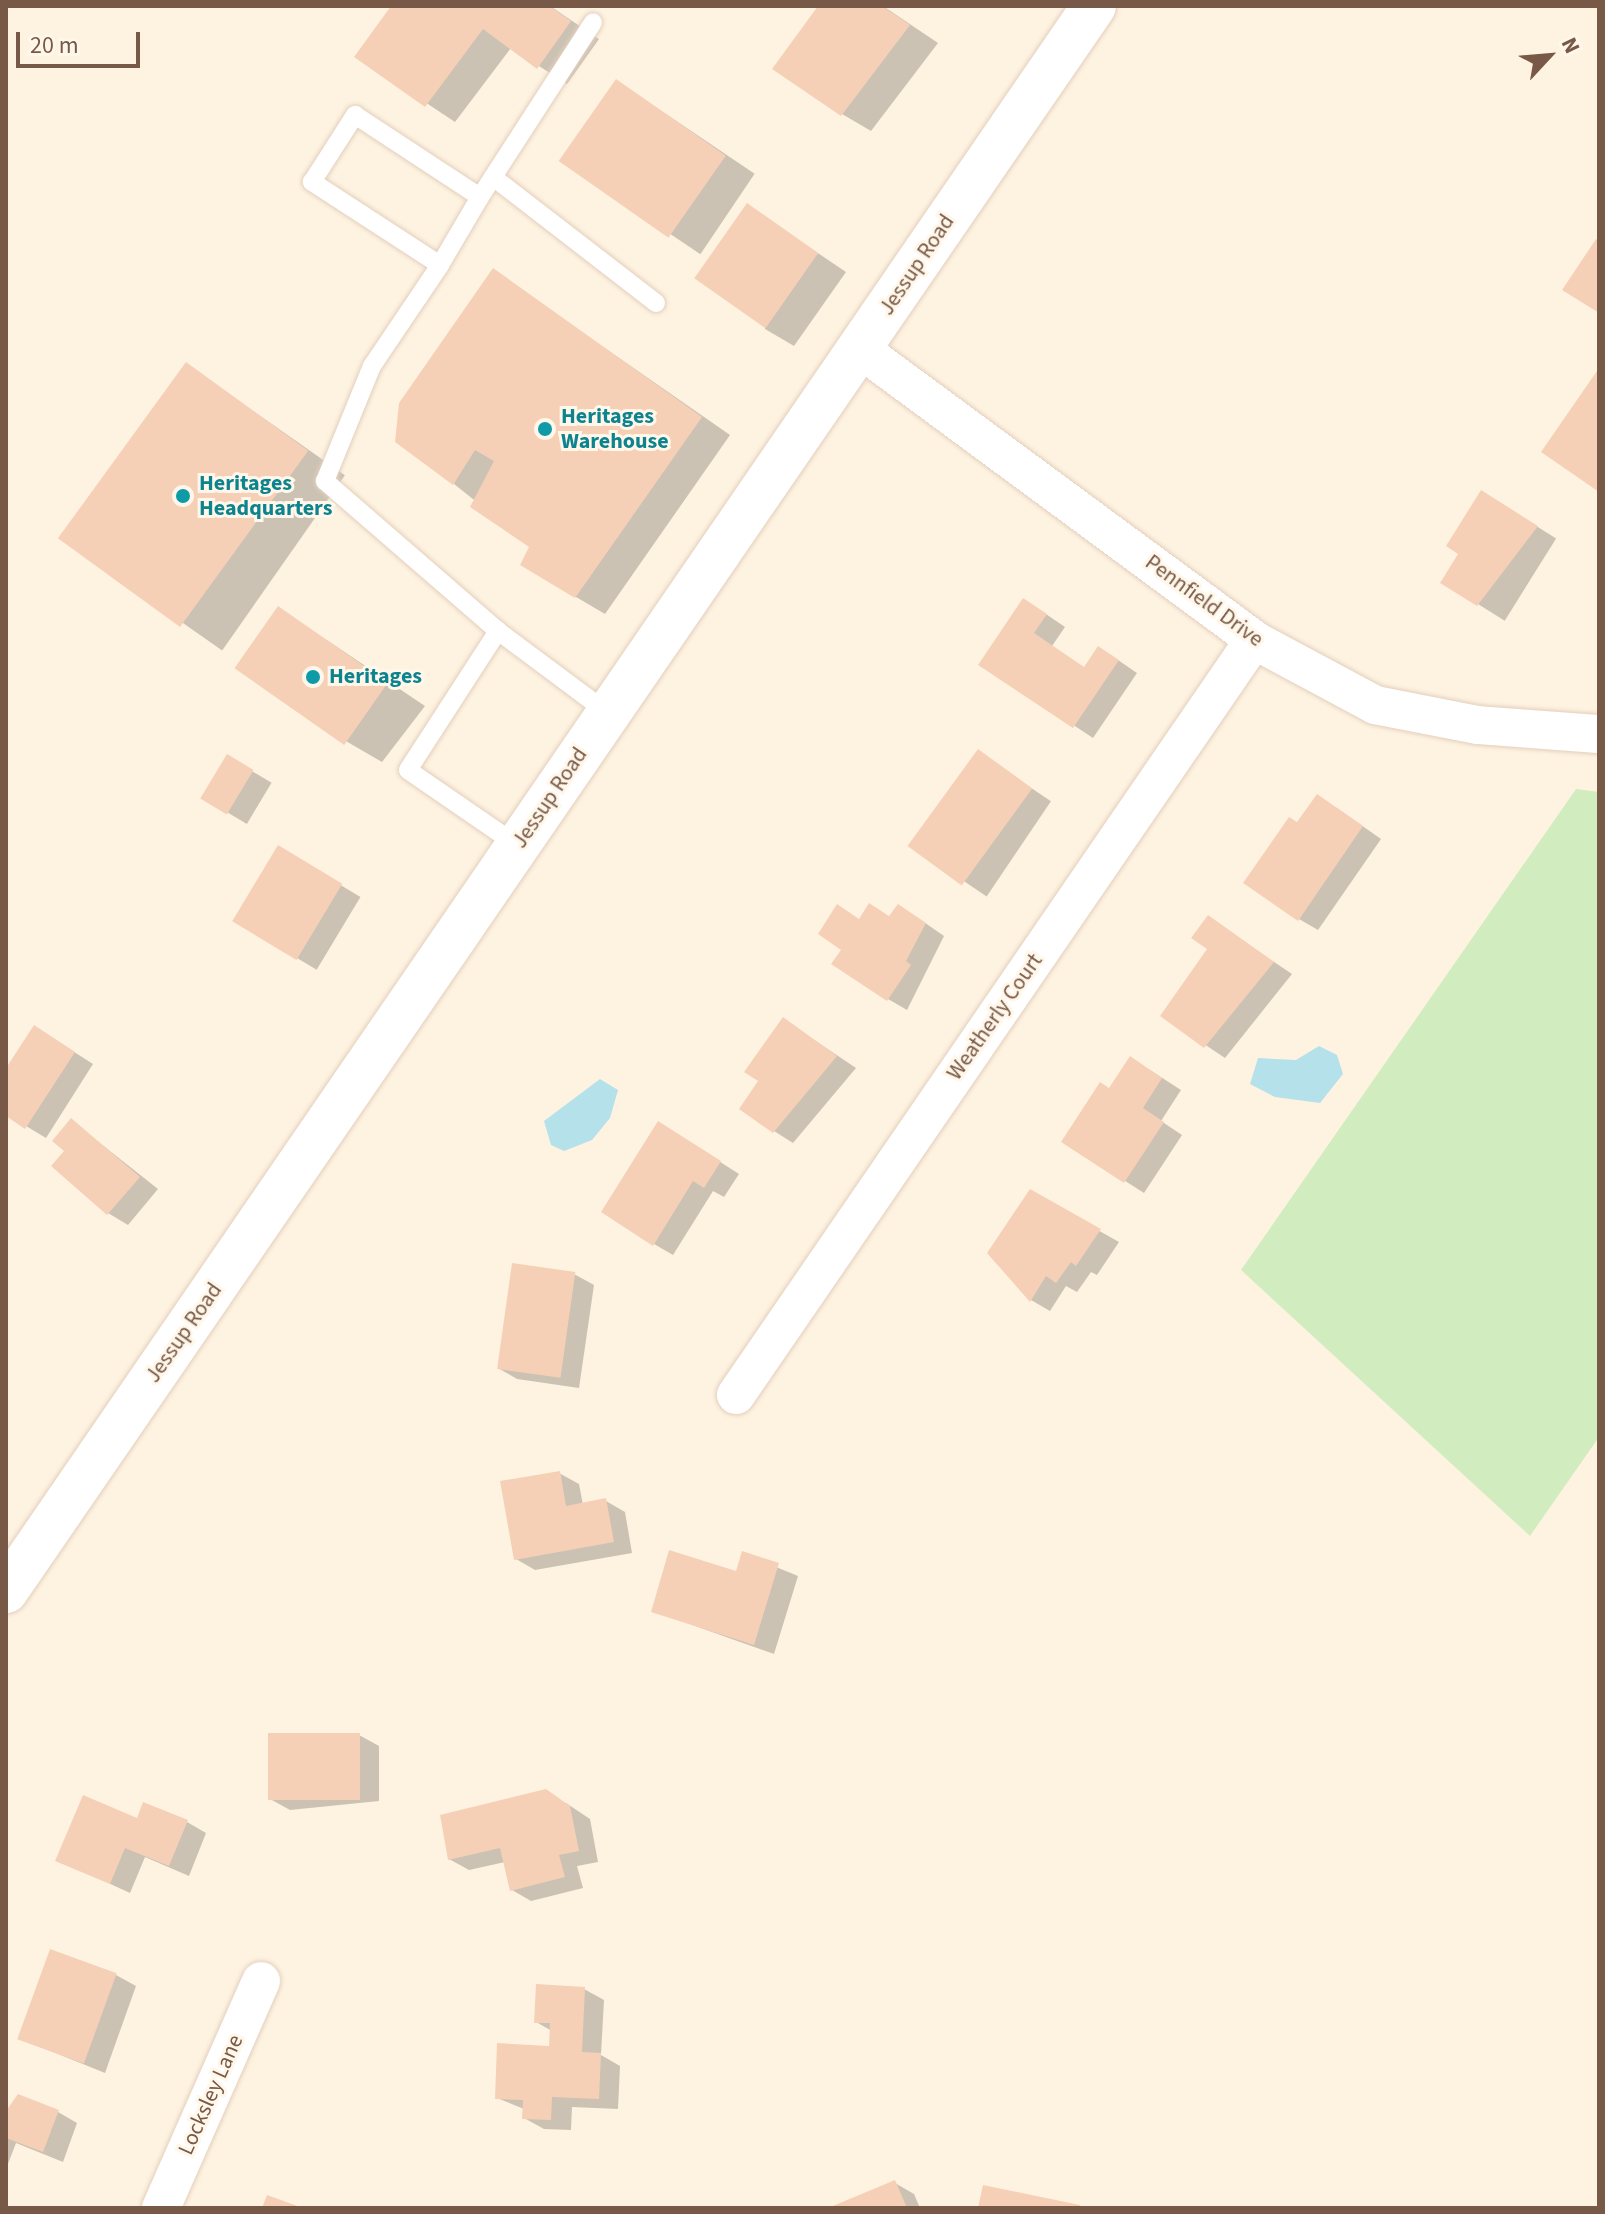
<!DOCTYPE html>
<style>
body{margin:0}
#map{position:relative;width:1605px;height:2214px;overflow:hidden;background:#fef3e1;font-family:"Source Sans 3",sans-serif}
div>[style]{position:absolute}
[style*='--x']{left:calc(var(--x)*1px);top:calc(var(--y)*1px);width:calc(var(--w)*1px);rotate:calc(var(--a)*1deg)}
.green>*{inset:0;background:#d1edbf}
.water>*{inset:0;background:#b4e1ea}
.shadow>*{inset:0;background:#0003;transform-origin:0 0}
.building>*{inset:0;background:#f6d0b6;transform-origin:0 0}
.roads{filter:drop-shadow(0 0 2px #e3cfbc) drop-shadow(0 0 2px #e3cfbc)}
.lane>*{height:18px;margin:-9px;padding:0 9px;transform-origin:9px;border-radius:9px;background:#fff}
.street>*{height:38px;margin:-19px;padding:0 19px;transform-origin:19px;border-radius:19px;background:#fff}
.secondary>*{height:44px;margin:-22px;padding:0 22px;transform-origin:22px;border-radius:22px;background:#fff}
.dots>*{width:22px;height:22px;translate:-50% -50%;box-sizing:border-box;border:4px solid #fff7ea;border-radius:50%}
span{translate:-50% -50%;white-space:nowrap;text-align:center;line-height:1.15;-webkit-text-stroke:6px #fff7ea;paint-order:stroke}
.street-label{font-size:22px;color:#785846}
.culture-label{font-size:22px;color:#0d838f;font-weight:700}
.left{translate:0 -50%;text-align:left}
.frame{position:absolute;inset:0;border:8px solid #785846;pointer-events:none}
.north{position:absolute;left:1509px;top:16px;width:80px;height:80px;-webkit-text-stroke:6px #fff7ea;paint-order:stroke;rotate:64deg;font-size:22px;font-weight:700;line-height:32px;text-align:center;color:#785846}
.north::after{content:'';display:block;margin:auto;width:28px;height:36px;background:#785846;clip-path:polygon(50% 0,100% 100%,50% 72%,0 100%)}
.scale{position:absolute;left:16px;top:32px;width:124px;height:36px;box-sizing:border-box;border:4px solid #785846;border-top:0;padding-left:10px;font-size:24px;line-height:28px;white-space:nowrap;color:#785846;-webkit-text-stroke:6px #fff7ea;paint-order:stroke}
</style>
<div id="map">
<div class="green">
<div style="clip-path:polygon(1576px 789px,1599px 792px,1599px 1437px,1530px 1536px,1241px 1270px)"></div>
</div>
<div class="water">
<div style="clip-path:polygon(1319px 1046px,1337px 1055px,1343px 1074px,1320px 1103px,1275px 1097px,1250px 1084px,1258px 1058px,1296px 1060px)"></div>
<div style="clip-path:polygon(600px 1079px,618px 1090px,610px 1118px,592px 1140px,564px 1151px,551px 1145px,544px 1121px)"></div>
</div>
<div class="shadow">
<div style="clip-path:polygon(393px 6px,550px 6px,599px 39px,567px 84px,511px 48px,455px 122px,357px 57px)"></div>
<div style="clip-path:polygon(820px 6px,883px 6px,938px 43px,871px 131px,842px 114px)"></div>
<div style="left:617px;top:81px;width:166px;height:97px;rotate:34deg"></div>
<div style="clip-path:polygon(748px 206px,846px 272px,794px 346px,765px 329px)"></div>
<div style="clip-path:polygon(494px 271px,730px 435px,605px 614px,576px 597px,532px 546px,454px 484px)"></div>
<div style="left:186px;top:364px;width:194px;height:214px;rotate:35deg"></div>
<div style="left:1501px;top:504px;width:65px;height:97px;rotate:32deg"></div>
<div style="clip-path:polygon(279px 608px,425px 706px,382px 762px,344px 740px)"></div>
<div style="clip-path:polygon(1043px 612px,1065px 627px,1052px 646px,1086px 669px,1118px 660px,1137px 673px,1093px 738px,981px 664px)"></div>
<div style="left:978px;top:752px;width:88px;height:115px;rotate:34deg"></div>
<div style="left:227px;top:756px;width:52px;height:48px;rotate:31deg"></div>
<div style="clip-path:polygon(1337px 808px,1381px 839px,1318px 930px,1299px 919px,1298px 824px)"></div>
<div style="left:279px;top:848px;width:95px;height:85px;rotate:31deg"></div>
<div style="clip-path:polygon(918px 918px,944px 936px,907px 1010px,888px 999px,861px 920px)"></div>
<div style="clip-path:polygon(1209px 918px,1292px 974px,1225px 1058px,1162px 1016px,1210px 949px)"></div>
<div style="clip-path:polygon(783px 1019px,856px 1068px,793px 1143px,774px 1131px,761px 1081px)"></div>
<div style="clip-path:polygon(54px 1039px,93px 1064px,46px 1138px,6px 1114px,6px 1072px)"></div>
<div style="clip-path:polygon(1150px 1070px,1181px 1090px,1161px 1121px,1182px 1135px,1144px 1193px,1064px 1142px,1110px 1090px)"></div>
<div style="clip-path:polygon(72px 1121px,158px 1189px,128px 1225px,108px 1213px)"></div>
<div style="clip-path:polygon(678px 1135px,739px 1174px,724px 1197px,713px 1191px,673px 1255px,654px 1244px)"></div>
<div style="clip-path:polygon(1030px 1192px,1119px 1242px,1097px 1275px,1091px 1272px,1077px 1292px,1066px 1286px,1050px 1311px,1031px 1300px)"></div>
<div style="clip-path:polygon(574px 1274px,594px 1285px,579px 1388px,517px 1379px,498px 1368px)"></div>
<div style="clip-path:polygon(559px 1473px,579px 1484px,583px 1505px,606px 1501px,625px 1512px,632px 1553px,535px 1570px,516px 1559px)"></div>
<div style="clip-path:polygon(744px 1554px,798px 1576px,774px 1654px,653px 1611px,737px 1574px)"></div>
<div style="clip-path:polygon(359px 1735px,379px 1746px,379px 1801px,290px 1810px,270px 1799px)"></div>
<div style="clip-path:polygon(566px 1803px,590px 1819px,598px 1862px,577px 1866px,583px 1888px,531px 1901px,512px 1890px,505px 1862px,469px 1870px,449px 1859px)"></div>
<div style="clip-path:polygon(138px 1821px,187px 1822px,206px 1833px,189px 1876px,145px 1857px,130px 1893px,58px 1860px)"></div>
<div style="clip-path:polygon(116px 1975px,136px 1986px,105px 2073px,21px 2039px)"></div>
<div style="clip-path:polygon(584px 1989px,604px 2000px,601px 2055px,620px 2066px,618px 2109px,572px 2107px,571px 2130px,544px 2129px,524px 2118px,524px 2109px,497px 2098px,551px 2048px,552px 2031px,536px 2022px)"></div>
<div style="clip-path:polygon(58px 2112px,77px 2123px,63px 2162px,16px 2143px,6px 2169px,6px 2113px)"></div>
<div style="clip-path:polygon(895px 2183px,914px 2194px,920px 2208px,833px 2208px)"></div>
</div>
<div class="building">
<div style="clip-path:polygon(391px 6px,549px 6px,571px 21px,537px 69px,483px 29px,425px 107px,354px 57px)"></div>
<div style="clip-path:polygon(818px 6px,882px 6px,910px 25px,841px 116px,772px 69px)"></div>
<div style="left:616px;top:79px;width:134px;height:100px;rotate:35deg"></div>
<div style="left:747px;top:203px;width:87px;height:92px;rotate:35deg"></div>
<div style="clip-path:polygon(1596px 239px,1599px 241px,1599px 313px,1562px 290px)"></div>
<div style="clip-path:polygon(493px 268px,702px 417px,575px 598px,520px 565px,529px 547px,470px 507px,494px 461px,475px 450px,453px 485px,395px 442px,399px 403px)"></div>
<div style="left:186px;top:362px;width:151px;height:218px;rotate:36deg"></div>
<div style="clip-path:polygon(1599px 368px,1599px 492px,1541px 452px)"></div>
<div style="clip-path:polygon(1481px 490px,1538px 526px,1477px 606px,1440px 583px,1458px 554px,1446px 546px)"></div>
<div style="clip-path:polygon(1023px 598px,1047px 614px,1034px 633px,1084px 667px,1098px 646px,1119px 660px,1073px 728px,978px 665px)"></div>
<div style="left:278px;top:606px;width:134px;height:76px;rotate:35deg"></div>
<div style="left:978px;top:749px;width:67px;height:120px;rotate:36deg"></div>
<div style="left:227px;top:754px;width:31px;height:52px;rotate:31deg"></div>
<div style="clip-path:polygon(1317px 794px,1363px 826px,1298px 921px,1243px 883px,1289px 817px,1297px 822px)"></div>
<div style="left:278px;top:845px;width:75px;height:89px;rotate:31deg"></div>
<div style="clip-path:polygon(869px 903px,889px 916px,898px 904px,926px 923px,906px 961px,911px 965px,887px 1001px,831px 964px,841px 950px,818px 934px,837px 904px,859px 919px)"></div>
<div style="clip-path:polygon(1208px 915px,1274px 962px,1204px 1048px,1160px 1016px,1207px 949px,1191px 938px)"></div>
<div style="clip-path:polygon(783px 1017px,837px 1056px,773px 1133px,739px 1109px,758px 1081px,744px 1072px)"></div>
<div style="clip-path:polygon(34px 1025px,75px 1052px,25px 1129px,6px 1116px,6px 1068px)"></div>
<div style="clip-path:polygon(1130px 1056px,1162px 1078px,1143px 1108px,1164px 1122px,1124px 1183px,1061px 1142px,1100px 1082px,1109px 1088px)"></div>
<div style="clip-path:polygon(71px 1118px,140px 1177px,107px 1215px,51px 1166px,64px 1151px,52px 1141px)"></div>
<div style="clip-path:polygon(658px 1121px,721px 1161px,704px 1188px,693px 1181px,653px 1246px,601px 1212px)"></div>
<div style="clip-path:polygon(1030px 1189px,1101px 1229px,1076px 1266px,1071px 1262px,1056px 1283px,1046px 1276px,1030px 1302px,987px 1253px)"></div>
<div style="left:512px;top:1263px;width:64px;height:107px;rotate:8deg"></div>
<div style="clip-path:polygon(560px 1471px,566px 1506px,606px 1498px,614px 1542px,514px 1560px,500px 1481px)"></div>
<div style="clip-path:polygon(669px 1550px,736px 1571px,742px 1551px,779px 1563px,754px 1645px,651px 1612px)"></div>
<div style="left:268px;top:1733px;width:92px;height:67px"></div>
<div style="clip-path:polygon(546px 1789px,570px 1806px,579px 1851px,559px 1855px,565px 1877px,510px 1891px,500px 1848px,448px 1860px,440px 1815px)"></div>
<div style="clip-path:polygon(83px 1795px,137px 1818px,143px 1802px,188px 1820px,169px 1866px,125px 1848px,110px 1884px,55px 1861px)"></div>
<div style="left:50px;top:1949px;width:71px;height:96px;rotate:20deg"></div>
<div style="clip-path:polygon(536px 1984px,585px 1987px,582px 2052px,601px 2053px,599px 2099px,552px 2097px,551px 2120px,522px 2119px,523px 2100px,495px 2099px,497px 2043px,549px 2046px,550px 2023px,534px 2023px)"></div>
<div style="clip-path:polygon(18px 2094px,59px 2110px,43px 2152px,6px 2138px,6px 2111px)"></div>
<div style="clip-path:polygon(895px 2180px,907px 2208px,828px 2208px)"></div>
<div style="clip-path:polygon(983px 2185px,1080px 2205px,1079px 2208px,978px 2208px)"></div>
<div style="clip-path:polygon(267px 2195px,303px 2208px,262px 2208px)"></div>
</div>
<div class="roads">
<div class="lane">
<div style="--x:493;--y:177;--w:206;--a:37.7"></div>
<div style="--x:440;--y:265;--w:79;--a:-59.5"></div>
<div style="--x:498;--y:631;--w:137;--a:36.7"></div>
<div style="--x:517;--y:845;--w:132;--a:-145.5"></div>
<div style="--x:408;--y:770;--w:166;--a:-57.1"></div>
<div style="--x:498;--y:631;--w:229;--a:-139.1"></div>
<div style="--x:325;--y:481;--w:124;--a:-67.8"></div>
<div style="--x:372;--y:366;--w:122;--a:-56"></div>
<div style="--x:440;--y:265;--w:153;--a:-147"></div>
<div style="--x:312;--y:182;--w:80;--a:-57.3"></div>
<div style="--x:355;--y:115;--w:149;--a:33.3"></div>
<div style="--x:480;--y:197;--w:208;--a:-57.1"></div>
</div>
<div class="street">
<div style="--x:860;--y:349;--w:490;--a:36.4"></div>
<div style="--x:1254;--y:640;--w:137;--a:28.2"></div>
<div style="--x:1375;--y:705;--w:105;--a:11"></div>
<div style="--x:1478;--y:725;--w:121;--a:4.3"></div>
<div style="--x:736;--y:1395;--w:916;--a:-55.55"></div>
<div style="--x:161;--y:2208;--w:248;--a:-66.2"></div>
</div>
<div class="secondary">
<div style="--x:6;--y:1591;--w:1922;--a:-55.53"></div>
</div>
</div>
<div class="dots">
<div style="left:545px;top:429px;background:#0f9aa8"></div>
<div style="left:183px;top:496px;background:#0f9aa8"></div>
<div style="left:313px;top:677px;background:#0f9aa8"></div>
</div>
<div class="street-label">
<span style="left:917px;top:265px;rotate:-56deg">Jessup Road</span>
<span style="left:1204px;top:601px;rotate:36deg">Pennfield Drive</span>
<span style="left:550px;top:798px;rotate:-56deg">Jessup Road</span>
<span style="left:995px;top:1017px;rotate:-55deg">Weatherly Court</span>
<span style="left:184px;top:1333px;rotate:-55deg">Jessup Road</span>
<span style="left:211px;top:2095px;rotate:-66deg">Locksley Lane</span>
</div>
<div class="culture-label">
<span class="left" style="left:561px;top:429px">Heritages<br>Warehouse</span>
<span class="left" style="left:199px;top:496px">Heritages<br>Headquarters</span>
<span class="left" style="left:329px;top:677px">Heritages</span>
</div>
<div class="frame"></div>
<div class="north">N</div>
<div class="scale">20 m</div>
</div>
